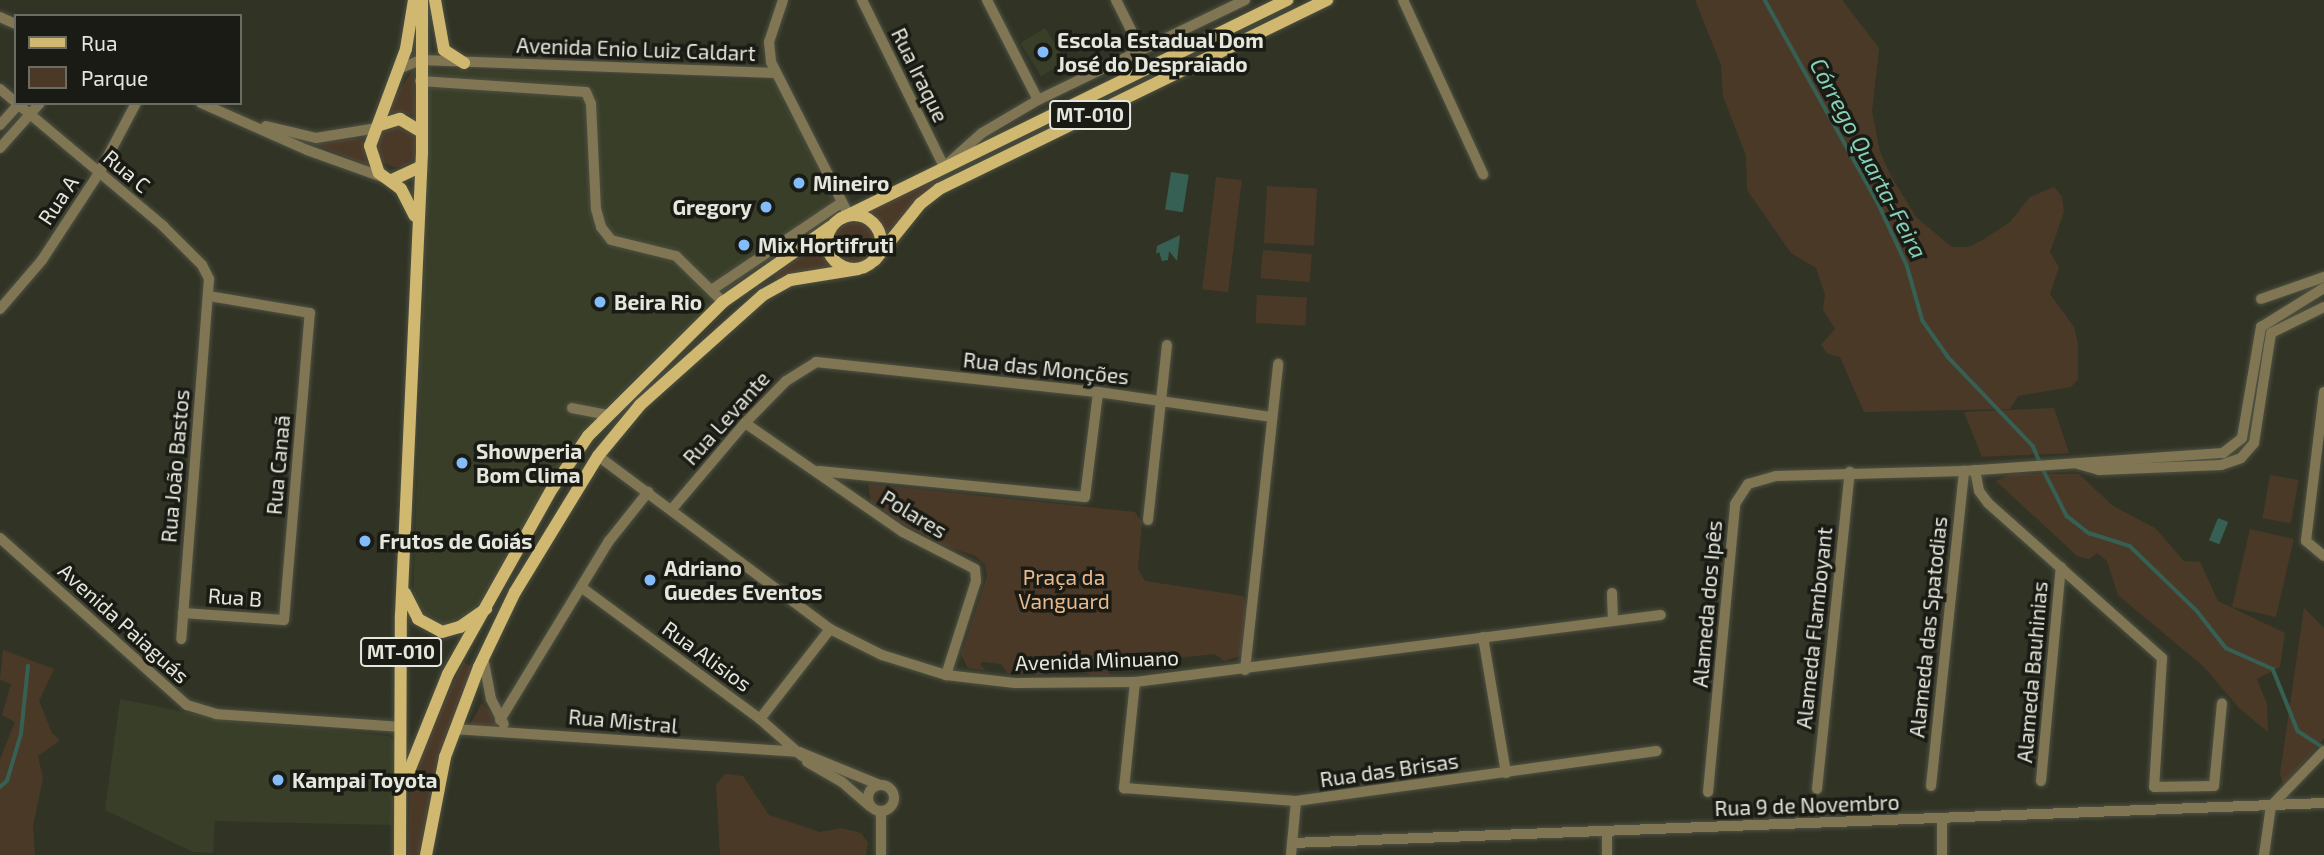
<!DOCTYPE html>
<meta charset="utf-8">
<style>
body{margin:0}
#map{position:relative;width:2324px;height:855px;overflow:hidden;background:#313425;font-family:"Exo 2",sans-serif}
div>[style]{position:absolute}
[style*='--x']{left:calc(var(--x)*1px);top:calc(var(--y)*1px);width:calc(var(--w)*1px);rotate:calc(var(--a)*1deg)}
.built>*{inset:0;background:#393e28;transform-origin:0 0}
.green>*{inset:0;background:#4b3928;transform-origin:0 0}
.round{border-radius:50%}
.water>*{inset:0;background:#366053;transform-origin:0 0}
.stream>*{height:3.5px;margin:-1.75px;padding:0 1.75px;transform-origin:1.75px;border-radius:1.75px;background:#366053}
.roads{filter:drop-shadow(0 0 2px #4e5142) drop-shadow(0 0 2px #4e5142)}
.minor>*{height:10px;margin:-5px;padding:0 5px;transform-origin:5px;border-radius:5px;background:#817654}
.minor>.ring{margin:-5px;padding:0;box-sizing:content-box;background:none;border:10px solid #817654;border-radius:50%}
.major>*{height:12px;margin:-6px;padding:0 6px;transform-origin:6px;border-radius:6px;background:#d0b870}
.major>.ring{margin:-6px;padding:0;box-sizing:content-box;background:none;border:12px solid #d0b870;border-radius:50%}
.dots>*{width:19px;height:19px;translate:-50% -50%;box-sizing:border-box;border:4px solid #191b14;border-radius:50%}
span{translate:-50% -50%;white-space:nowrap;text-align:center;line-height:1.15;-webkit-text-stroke:7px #191b14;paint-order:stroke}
.shield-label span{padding:2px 5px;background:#191b14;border:2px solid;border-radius:5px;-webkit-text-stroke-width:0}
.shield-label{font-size:19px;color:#e5e7dd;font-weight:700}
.poi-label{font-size:21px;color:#e5e7dd;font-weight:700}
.left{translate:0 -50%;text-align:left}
.right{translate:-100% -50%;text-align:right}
.street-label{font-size:21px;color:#e5e7dd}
.park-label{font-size:21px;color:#ebba8c}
.water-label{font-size:23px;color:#86d0b8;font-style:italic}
.legend{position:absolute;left:14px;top:14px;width:228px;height:91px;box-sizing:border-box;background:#191b14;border:2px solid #6b6d64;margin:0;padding:9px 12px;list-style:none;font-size:21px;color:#e5e7dd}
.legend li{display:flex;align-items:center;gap:14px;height:35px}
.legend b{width:35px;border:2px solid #6b6d64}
</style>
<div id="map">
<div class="built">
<div style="left:1045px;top:28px;width:39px;height:29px;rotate:58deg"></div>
<div style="clip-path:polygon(430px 69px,775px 81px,841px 214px,746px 275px,632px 381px,565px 455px,475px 612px,462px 622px,444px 626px,423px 616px,413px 603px)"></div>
<div style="clip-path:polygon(120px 699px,214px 718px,389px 736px,395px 744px,392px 825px,215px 821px,213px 853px,193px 852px,105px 810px)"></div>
</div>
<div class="green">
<div style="clip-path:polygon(1695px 0,1842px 0,1879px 48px,1872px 111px,1880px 152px,1891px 176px,1916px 217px,1952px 247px,1969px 247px,1981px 241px,2010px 222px,2030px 197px,2054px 187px,2062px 197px,2064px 212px,2050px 252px,2059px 267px,2050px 294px,2074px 327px,2078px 344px,2078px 379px,2071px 387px,2018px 396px,2010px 409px,1864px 412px,1840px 357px,1828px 354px,1821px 345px,1835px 329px,1823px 310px,1825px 294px,1816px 268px,1791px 253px,1747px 190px,1746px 156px,1723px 96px,1721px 65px)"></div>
<div style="clip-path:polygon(413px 70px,416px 115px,389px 112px,393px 99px)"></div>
<div class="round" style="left:376px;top:125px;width:42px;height:42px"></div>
<div style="clip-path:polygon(362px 138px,368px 166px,315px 144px,317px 142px)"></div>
<div style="clip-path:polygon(939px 173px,944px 183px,885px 241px,876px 219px,863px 211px)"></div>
<div style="left:1216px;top:177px;width:26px;height:113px;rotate:7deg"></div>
<div style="left:1267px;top:186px;width:50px;height:57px;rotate:3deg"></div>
<div class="round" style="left:831px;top:219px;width:46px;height:46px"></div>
<div style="clip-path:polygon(823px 238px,823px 251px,834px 267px,778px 281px,774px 275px)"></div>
<div style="left:1263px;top:250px;width:49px;height:28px;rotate:5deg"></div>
<div style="left:1257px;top:295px;width:50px;height:28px;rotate:3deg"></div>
<div style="clip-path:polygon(2054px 408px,2069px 453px,1982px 457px,1964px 412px)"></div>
<div style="clip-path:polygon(2010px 474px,2079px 474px,2113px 506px,2155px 528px,2184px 561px,2200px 562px,2218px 601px,2285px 633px,2280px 667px,2257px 679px,2267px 704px,2268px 732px,2239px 708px,2204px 667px,2118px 595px,2107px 561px,2097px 553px,2089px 559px,2077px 556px,1996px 481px)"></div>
<div style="left:2270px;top:475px;width:29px;height:44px;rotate:10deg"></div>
<div style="clip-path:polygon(868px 484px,1135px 512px,1142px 523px,1138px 569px,1145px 581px,1243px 596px,1247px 606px,1243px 655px,1224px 661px,1215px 654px,1175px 658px,1167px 662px,1173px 667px,1160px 668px,1152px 662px,1130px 663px,1127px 667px,1133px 672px,1113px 666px,1108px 673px,1111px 675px,1091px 675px,1078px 668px,1043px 668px,1044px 675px,1007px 673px,1001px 664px,983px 662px,980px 664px,985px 670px,968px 668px,961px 655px,987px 576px,985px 565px,976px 556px,945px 546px,904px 525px,871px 502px)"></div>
<div style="left:2250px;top:529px;width:45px;height:80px;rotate:13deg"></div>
<div style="clip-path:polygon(2304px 608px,2324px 628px,2324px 738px,2284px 786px,2280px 774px)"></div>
<div style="clip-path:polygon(3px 650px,54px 669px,39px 701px,52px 733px,60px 740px,38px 756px,43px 778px,33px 826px,35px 855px,0 855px,0 759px,15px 722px,2px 715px,11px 684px,0 680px)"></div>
<div style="clip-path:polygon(463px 662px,476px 669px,435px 774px,419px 855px,408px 855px,410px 794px,419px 755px)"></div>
<div style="clip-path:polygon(482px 703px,501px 725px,500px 728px,470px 725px)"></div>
<div style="clip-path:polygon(725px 774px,743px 776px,769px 815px,820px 832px,842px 828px,861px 833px,868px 843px,866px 855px,720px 855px,716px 785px)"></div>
</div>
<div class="water">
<div style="left:1171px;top:172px;width:18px;height:38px;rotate:9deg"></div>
<div style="clip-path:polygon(1180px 235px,1177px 261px,1169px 251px,1168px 260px,1162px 261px,1159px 252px,1156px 254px,1157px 246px)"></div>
<div style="left:2218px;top:518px;width:11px;height:24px;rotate:22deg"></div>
</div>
<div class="stream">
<div style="--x:1765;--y:0;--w:237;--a:60.9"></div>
<div style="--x:1880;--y:207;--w:64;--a:65"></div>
<div style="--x:1907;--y:265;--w:58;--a:74.1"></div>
<div style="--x:1923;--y:321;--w:45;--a:54.9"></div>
<div style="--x:1949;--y:358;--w:122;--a:46.3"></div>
<div style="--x:2033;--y:446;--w:17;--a:66"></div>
<div style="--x:2043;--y:469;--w:53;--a:62.9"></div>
<div style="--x:2067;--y:516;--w:28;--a:38"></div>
<div style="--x:2089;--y:533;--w:43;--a:17.6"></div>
<div style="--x:2130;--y:546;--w:95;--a:44.1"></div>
<div style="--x:2198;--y:612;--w:46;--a:52.1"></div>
<div style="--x:2226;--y:648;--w:51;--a:24.1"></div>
<div style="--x:2273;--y:669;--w:67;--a:68"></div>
<div style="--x:2298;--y:731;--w:31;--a:33"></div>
<div style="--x:0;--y:787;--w:9;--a:-41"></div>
<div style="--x:7;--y:781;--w:49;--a:-73.4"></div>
<div style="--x:21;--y:734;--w:68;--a:-84.1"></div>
</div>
<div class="roads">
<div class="minor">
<div style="--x:783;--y:0;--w:44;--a:108.4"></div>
<div style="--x:769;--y:42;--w:20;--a:84"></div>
<div style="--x:771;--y:62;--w:170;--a:63.1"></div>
<div style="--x:862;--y:0;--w:186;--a:63.8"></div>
<div style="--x:944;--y:167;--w:51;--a:-41.8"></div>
<div style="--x:982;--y:133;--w:65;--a:-30.5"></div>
<div style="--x:1038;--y:100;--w:230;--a:-25.8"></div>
<div style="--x:987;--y:0;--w:112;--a:63"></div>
<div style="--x:1116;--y:0;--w:54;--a:63.4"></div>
<div style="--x:1403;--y:0;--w:192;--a:65.3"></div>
<div style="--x:0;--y:17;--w:17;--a:24"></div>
<div style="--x:399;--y:69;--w:23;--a:-23"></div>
<div style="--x:420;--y:60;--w:356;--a:2.1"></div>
<div style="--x:420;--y:81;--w:166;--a:3.8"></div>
<div style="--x:586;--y:92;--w:13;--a:67"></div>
<div style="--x:591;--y:104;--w:105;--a:87.3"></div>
<div style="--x:596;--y:209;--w:19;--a:74"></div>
<div style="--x:601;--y:227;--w:16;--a:52"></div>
<div style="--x:611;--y:240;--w:67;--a:13.8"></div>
<div style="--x:676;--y:256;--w:66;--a:44.4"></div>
<div style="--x:0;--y:89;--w:213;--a:40"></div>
<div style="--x:163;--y:226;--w:55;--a:45"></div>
<div style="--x:202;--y:265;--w:16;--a:63"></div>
<div style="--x:209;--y:279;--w:361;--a:94.4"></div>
<div style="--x:201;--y:103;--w:116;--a:23.9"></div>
<div style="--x:307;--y:150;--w:83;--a:19.7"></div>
<div style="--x:0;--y:125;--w:30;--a:-48"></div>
<div style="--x:266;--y:126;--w:51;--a:13.5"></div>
<div style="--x:316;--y:138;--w:62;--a:-9.3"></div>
<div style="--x:0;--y:148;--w:60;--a:-48.4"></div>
<div style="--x:713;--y:289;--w:154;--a:-33.9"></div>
<div style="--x:2261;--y:299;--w:67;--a:-19.2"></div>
<div style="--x:0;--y:309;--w:65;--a:-49.4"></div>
<div style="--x:42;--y:260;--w:104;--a:-56.8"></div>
<div style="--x:99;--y:173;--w:79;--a:-62.1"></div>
<div style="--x:2324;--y:392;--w:150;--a:96.9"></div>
<div style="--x:2306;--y:541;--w:23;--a:40"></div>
<div style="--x:572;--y:408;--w:36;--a:11"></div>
<div style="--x:745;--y:423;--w:192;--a:34.6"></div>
<div style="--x:903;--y:532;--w:81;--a:27.2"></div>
<div style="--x:975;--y:569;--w:12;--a:85"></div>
<div style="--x:976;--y:581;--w:99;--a:107.7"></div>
<div style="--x:598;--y:456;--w:289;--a:36.7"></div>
<div style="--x:830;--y:629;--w:58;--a:26.6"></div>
<div style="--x:882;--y:655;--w:67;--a:17.4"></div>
<div style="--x:946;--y:675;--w:69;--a:6.6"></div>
<div style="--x:1015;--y:683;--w:120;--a:-0.5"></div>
<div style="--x:1135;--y:682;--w:530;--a:-7.26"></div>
<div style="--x:2078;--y:464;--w:22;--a:16"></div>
<div style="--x:2099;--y:470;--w:122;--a:-2.3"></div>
<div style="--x:2221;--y:465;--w:21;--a:-19"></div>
<div style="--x:2241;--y:458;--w:20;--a:-49"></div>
<div style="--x:2254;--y:443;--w:111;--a:-81.2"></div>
<div style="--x:2271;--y:333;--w:59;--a:-26.1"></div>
<div style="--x:1975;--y:470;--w:21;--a:79"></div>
<div style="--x:1979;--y:491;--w:15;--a:53"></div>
<div style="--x:1988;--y:503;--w:233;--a:41.7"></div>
<div style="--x:2162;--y:658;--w:129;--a:93.5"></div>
<div style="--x:2154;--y:787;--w:60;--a:-1"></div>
<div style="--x:2214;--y:786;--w:83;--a:-84.5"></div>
<div style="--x:819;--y:471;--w:267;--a:5.6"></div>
<div style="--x:1085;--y:497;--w:106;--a:-82.9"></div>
<div style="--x:672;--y:509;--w:113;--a:-49.7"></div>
<div style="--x:745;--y:423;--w:59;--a:-45.7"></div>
<div style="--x:786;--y:381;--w:36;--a:-32"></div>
<div style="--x:816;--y:362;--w:284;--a:6.1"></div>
<div style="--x:1098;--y:392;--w:176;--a:8.2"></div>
<div style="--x:1148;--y:520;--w:176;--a:-83.8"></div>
<div style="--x:0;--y:538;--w:251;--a:41.8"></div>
<div style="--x:187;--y:705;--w:30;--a:17"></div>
<div style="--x:216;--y:714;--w:185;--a:4"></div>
<div style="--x:581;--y:587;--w:222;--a:36.4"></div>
<div style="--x:760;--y:719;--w:56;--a:41.4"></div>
<div style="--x:1612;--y:593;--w:27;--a:88"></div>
<div style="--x:183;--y:613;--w:101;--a:4"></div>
<div style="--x:284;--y:620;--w:308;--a:-85.2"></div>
<div style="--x:310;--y:313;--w:103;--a:-170.5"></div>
<div style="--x:1483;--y:637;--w:138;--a:80.4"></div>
<div style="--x:483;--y:657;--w:43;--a:79.2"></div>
<div style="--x:491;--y:699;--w:28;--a:63"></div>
<div style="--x:1245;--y:670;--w:308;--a:-83.8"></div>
<div style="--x:1135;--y:682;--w:107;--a:95.9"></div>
<div style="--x:1124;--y:788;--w:172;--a:4.3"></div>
<div style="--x:1296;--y:801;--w:364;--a:-7.9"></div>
<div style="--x:760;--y:719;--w:114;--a:-52.1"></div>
<div style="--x:500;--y:720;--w:210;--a:-58.7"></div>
<div style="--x:609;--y:541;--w:63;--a:-51.5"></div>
<div style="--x:455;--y:729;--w:345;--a:3.8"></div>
<div style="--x:799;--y:752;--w:87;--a:22.2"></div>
<div style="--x:807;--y:762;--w:40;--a:29.7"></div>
<div style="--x:842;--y:782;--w:37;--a:41"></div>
<div style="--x:2041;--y:781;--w:215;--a:-84.7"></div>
<div class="ring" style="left:868px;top:785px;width:16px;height:16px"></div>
<div style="--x:1931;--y:786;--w:317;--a:-84"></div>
<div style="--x:1817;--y:789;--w:319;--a:-84.1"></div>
<div style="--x:1708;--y:792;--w:289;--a:-84.6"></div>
<div style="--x:1735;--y:504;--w:24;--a:-57"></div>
<div style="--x:1748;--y:484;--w:29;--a:-16"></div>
<div style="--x:1776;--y:476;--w:188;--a:-1.5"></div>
<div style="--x:1964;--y:471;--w:260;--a:-4"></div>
<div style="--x:2223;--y:453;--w:24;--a:-38"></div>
<div style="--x:2242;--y:438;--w:113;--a:-80.3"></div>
<div style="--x:2261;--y:327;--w:74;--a:-31.8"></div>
<div style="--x:2271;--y:806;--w:76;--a:-46.1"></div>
<div style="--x:881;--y:812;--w:43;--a:90"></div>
<div style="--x:1607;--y:831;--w:24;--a:90"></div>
<div style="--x:1292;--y:843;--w:1033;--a:-2.22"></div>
<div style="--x:1291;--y:855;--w:54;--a:-84.7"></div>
<div style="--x:1942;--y:855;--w:36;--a:-90"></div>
<div style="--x:2264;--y:855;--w:49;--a:-81.9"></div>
</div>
<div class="major">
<div style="--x:414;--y:0;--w:50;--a:99.3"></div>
<div style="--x:406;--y:49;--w:103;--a:110.4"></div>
<div style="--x:370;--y:146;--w:28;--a:72"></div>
<div style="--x:379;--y:173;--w:27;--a:36"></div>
<div style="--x:401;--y:189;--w:30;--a:63"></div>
<div style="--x:435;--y:0;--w:51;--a:79.8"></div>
<div style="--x:444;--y:50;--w:24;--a:33"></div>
<div style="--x:380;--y:125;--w:21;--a:-17"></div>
<div style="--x:400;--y:119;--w:23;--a:31"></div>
<div style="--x:392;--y:180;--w:31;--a:-25"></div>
<div class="ring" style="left:827px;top:215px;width:42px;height:42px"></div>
<div style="--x:842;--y:218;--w:496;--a:-26.1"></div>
<div style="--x:875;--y:260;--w:72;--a:-51.2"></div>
<div style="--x:920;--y:204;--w:24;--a:-38"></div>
<div style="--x:939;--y:189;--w:432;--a:-26"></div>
<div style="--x:405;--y:593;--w:29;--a:63"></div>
<div style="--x:418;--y:619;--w:27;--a:28"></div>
<div style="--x:442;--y:632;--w:19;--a:-16"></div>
<div style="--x:460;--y:627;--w:32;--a:-35"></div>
<div style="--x:405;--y:781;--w:115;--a:-68.1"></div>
<div style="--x:448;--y:674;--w:212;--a:-60.7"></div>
<div style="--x:552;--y:489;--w:64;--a:-55.8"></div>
<div style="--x:588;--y:436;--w:190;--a:-44.8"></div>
<div style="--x:723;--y:302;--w:131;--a:-35"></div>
<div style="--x:400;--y:855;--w:240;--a:-89.8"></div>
<div style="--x:401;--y:615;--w:463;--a:-87.4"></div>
<div style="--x:422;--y:152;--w:152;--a:-90"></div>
<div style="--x:426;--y:855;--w:100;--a:-79"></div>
<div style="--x:445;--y:757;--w:96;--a:-69.3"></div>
<div style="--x:479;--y:667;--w:83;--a:-64.4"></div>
<div style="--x:515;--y:592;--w:159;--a:-58.6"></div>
<div style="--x:598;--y:456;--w:66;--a:-50.5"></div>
<div style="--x:640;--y:405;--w:165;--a:-41.8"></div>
<div style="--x:763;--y:295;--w:31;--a:-29"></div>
<div style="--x:790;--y:280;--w:69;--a:-9.2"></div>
</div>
</div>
<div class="dots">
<div style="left:1043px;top:52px;background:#83bcfb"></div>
<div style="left:799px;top:183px;background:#83bcfb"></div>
<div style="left:766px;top:207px;background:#83bcfb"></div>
<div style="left:744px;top:245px;background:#83bcfb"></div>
<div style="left:600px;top:302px;background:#83bcfb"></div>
<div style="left:462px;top:463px;background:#83bcfb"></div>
<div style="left:365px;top:541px;background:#83bcfb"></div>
<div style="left:650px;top:580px;background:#83bcfb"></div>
<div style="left:278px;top:780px;background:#83bcfb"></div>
</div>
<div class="shield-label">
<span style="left:1090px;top:115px">MT-010</span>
<span style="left:401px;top:652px">MT-010</span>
</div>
<div class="poi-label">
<span class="left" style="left:1057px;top:52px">Escola Estadual Dom<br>José do Despraiado</span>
<span class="left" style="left:813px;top:183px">Mineiro</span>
<span class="right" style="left:752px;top:207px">Gregory</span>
<span class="left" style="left:758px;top:245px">Mix Hortifruti</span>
<span class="left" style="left:614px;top:302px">Beira Rio</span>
<span class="left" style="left:476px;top:463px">Showperia<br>Bom Clima</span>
<span class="left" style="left:379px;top:541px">Frutos de Goiás</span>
<span class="left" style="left:664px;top:580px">Adriano<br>Guedes Eventos</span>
<span class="left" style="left:292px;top:780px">Kampai Toyota</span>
</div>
<div class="street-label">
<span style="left:636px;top:49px;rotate:2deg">Avenida Enio Luiz Caldart</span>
<span style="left:920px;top:75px;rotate:64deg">Rua Iraque</span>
<span style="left:127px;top:171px;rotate:40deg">Rua C</span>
<span style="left:58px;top:200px;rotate:-56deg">Rua A</span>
<span style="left:1046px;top:368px;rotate:6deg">Rua das Monções</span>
<span style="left:726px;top:418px;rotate:-48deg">Rua Levante</span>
<span style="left:278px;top:465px;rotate:-85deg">Rua Canaã</span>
<span style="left:175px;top:466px;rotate:-85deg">Rua João Bastos</span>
<span style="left:914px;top:514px;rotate:31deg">Polares</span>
<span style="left:235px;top:597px;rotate:4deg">Rua B</span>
<span style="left:1707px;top:604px;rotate:-85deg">Alameda dos Ipês</span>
<span style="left:124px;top:623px;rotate:42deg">Avenida Paiaguás</span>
<span style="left:1928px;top:627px;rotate:-84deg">Alameda das Spatodias</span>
<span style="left:1814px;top:628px;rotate:-84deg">Alameda Flamboyant</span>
<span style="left:707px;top:656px;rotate:36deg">Rua Alisios</span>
<span style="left:1097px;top:660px;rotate:-2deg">Avenida Minuano</span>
<span style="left:2032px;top:672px;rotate:-85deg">Alameda Bauhinias</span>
<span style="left:623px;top:721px;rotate:5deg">Rua Mistral</span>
<span style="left:1389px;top:770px;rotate:-8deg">Rua das Brisas</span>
<span style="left:1807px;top:805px;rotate:-2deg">Rua 9 de Novembro</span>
</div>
<div class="park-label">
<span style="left:1064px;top:589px">Praça da<br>Vanguard</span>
</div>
<div class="water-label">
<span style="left:1869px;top:158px;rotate:62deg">Córrego Quarta-Feira</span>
</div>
<ul class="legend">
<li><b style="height:9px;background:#d0b870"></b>Rua</li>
<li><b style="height:19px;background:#4b3928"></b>Parque</li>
</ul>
</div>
